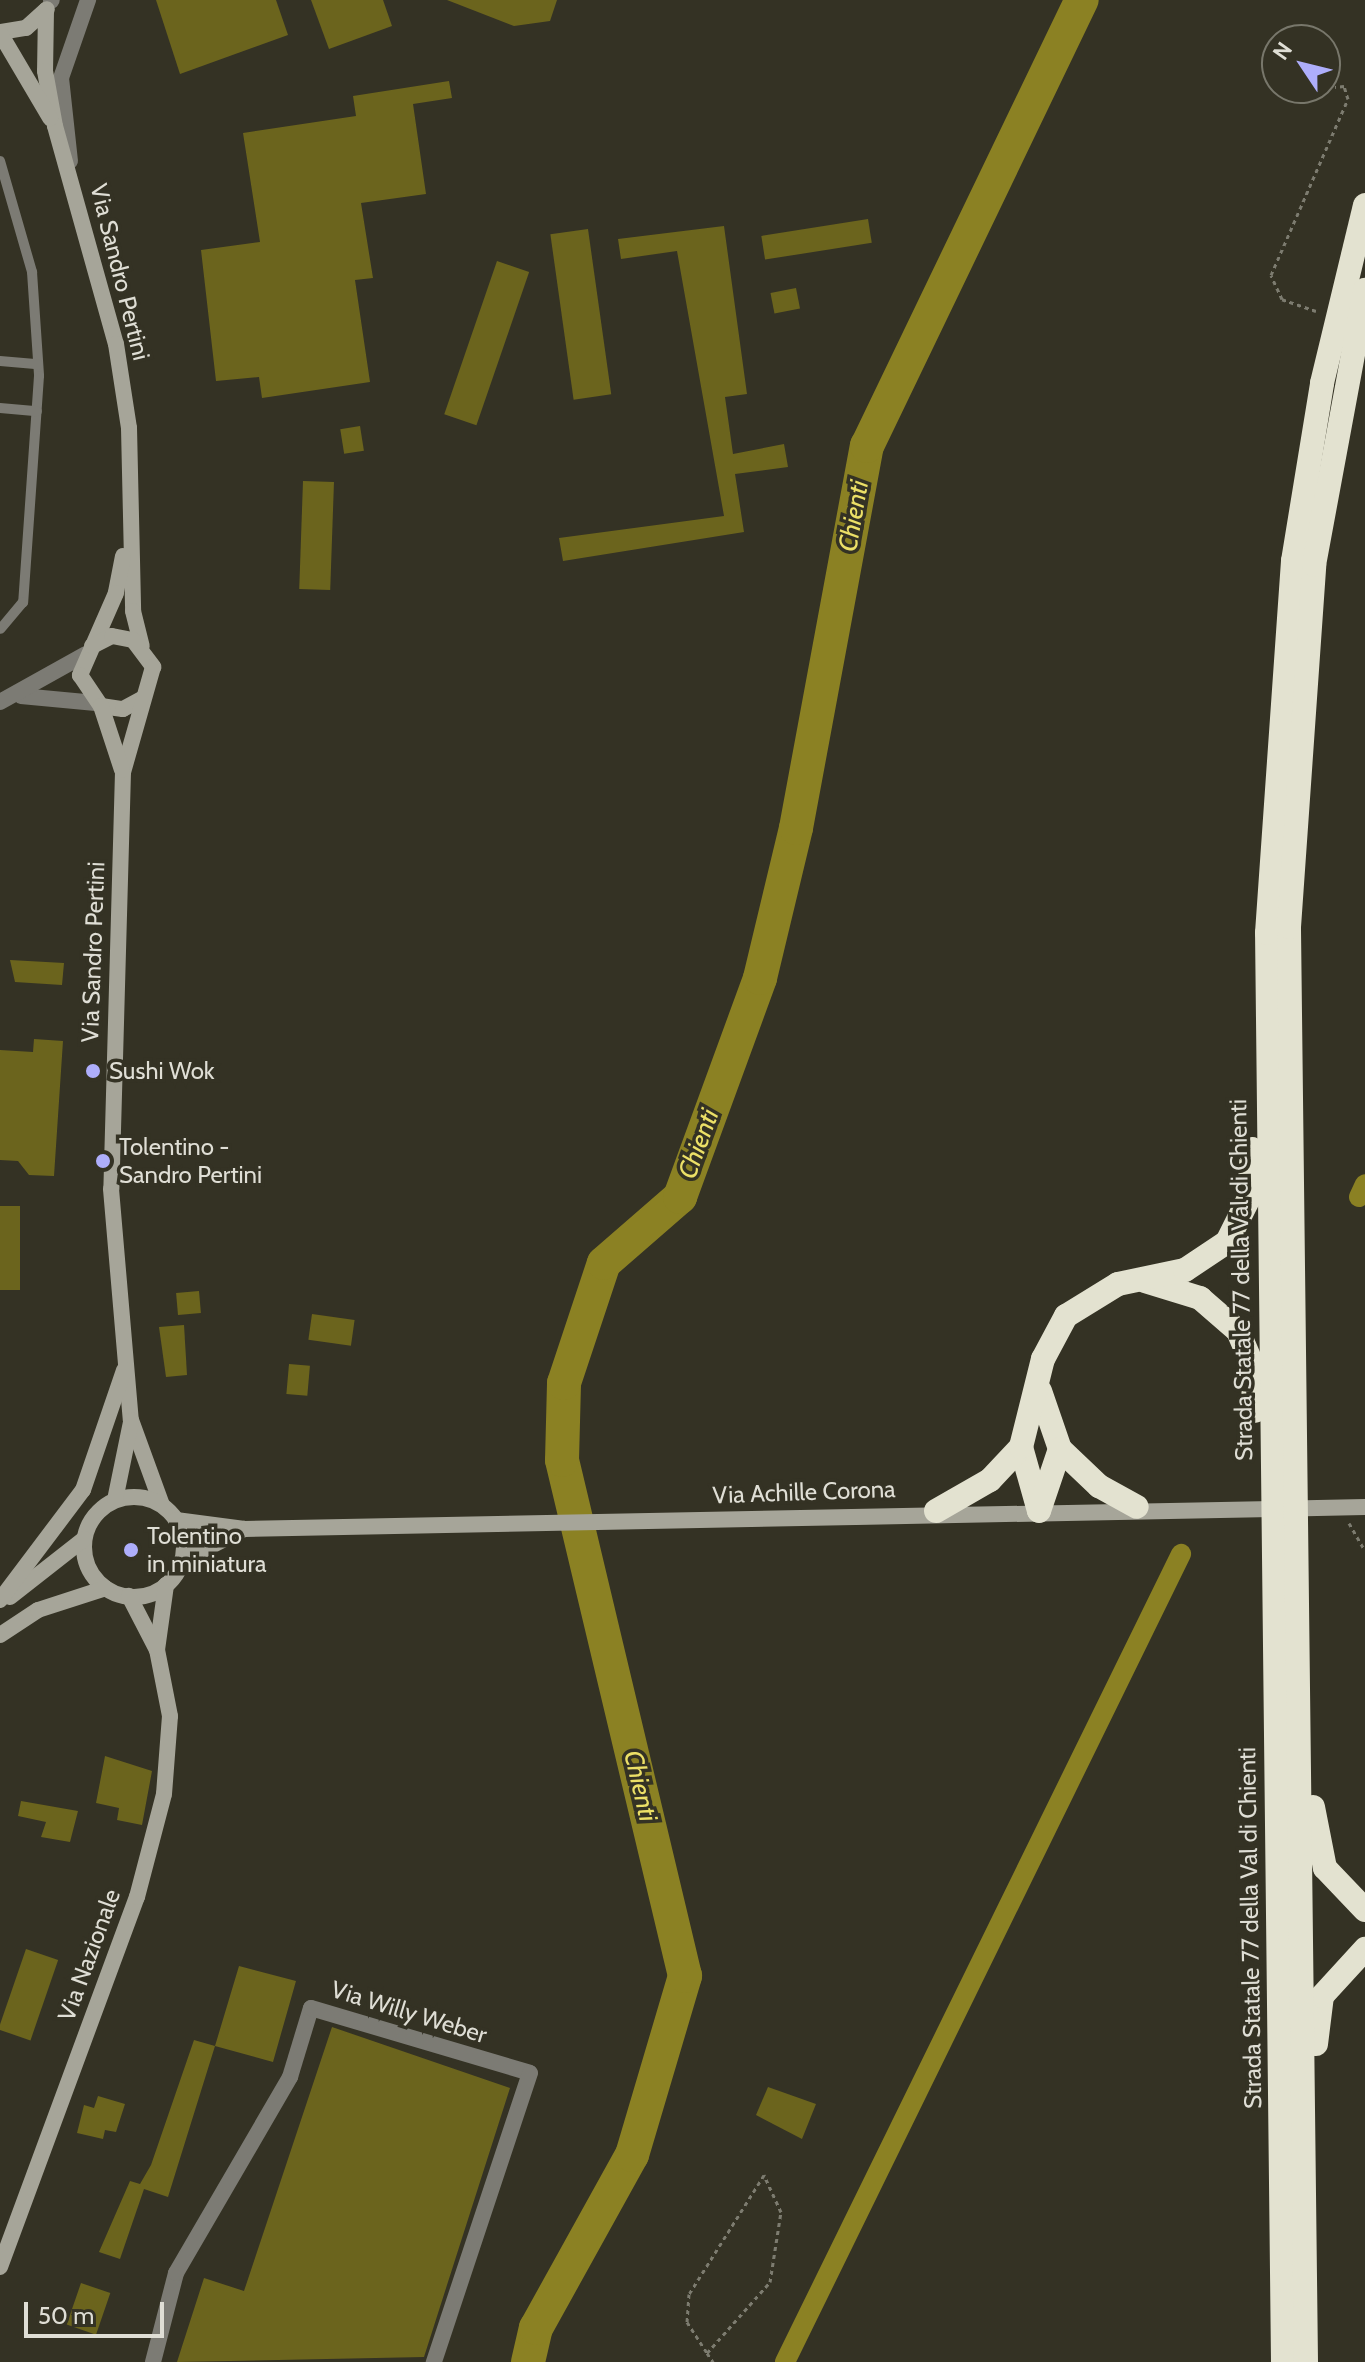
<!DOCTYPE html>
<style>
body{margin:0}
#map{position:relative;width:1365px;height:2362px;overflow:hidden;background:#343224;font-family:Cabin,sans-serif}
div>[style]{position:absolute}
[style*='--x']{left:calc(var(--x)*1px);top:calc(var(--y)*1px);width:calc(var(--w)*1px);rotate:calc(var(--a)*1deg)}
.canal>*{height:20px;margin:-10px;padding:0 10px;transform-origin:10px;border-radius:10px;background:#8b8123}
.river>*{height:34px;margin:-17px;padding:0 17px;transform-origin:17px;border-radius:17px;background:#8b8123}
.building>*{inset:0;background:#6b641d;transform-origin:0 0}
.path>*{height:3px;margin-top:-1.5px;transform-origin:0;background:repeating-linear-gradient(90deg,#7d7c70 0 4px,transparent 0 8px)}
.lane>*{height:10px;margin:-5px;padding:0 5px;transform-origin:5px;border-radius:5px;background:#7c7b74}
.street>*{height:16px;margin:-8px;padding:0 8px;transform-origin:8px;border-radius:8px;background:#7c7b74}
.secondary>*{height:16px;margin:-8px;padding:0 8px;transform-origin:8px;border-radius:8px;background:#a6a599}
.secondary>.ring{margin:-8px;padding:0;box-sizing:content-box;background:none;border:16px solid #a6a599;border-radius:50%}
.highway>*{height:24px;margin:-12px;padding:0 12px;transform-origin:12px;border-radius:12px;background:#e3e2d0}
.dots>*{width:22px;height:22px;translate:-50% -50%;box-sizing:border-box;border:4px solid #343224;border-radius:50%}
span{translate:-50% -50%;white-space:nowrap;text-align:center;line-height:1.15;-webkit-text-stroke:7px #343224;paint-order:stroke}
.street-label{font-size:24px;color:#dfded5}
.poi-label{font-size:24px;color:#dfded5}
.left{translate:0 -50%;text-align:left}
.water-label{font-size:26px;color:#ece067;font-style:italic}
.north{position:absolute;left:1261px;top:24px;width:80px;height:80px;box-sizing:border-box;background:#343224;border:2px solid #78776b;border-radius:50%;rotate:305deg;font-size:22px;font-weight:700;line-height:32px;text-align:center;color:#dfded5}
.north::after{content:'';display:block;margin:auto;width:28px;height:36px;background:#aeaefb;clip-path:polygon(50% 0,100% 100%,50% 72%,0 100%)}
.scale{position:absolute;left:24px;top:2302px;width:140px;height:36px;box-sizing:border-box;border:4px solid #dfded5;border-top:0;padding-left:10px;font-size:24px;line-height:28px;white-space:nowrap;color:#dfded5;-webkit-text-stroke:6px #343224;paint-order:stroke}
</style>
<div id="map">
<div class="canal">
<div style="--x:1359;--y:1197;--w:14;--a:-65"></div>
<div style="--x:785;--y:2362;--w:900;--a:-63.89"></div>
</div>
<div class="river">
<div style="--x:528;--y:2362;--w:35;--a:-77"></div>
<div style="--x:536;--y:2328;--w:198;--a:-61"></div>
<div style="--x:632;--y:2155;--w:187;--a:-73.5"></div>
<div style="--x:685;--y:1976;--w:530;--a:-103.41"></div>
<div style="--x:562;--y:1460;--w:77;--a:-88.5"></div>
<div style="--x:564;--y:1383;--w:126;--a:-71.6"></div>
<div style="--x:604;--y:1263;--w:101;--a:-41"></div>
<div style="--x:680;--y:1197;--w:233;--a:-69.9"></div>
<div style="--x:760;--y:978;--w:154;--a:-76.5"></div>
<div style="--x:796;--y:828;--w:389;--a:-79.5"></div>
<div style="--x:867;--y:446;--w:495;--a:-64.3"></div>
</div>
<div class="building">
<div style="clip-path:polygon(156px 0,276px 0,288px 35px,180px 74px)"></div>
<div style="clip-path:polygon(311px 0,383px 0,392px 26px,329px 49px)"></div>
<div style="clip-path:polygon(447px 0,557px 0,550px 21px,514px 26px)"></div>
<div style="clip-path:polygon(449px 81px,452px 98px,413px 104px,426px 194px,361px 203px,373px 278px,355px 280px,370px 382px,262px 398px,259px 377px,216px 381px,201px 250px,260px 242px,243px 133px,356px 116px,353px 96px)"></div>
<div style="left:868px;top:219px;width:24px;height:108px;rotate:81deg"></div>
<div style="clip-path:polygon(724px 226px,747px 394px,725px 397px,733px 454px,784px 444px,788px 467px,735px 474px,744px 532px,563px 561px,559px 538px,724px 516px,677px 251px,621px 259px,618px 239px)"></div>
<div style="left:588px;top:229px;width:167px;height:38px;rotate:82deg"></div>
<div style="left:497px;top:261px;width:34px;height:162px;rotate:19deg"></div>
<div style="left:796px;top:288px;width:21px;height:26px;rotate:79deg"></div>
<div style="left:360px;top:426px;width:25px;height:20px;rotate:81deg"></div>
<div style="left:303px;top:481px;width:31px;height:108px;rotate:2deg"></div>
<div style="clip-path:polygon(10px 960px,64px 963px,62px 985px,15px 982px)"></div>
<div style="clip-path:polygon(34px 1039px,63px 1041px,54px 1176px,29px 1175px,18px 1161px,0 1160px,0 1050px,33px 1052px)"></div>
<div style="left:0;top:1206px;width:20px;height:84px"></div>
<div style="left:199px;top:1291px;width:22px;height:23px;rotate:85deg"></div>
<div style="left:312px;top:1314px;width:43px;height:26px;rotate:8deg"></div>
<div style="clip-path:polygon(184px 1325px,187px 1375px,166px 1377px,159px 1327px)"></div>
<div style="left:289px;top:1364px;width:21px;height:30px;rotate:5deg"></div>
<div style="clip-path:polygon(105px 1756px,152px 1771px,142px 1825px,117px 1820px,119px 1808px,96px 1803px)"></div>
<div style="clip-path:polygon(21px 1801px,78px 1811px,70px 1842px,41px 1837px,46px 1822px,18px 1816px)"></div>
<div style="left:26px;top:1949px;width:34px;height:85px;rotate:19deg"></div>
<div style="clip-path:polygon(239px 1966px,296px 1981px,273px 2062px,215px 2046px,168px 2197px,144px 2189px,120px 2259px,99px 2252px,130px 2181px,140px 2184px,151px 2165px,194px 2040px,215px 2046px)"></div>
<div style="clip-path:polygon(332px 2027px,510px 2088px,424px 2357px,177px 2362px,204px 2278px,244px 2291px)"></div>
<div style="clip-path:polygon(768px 2087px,816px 2104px,802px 2139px,756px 2115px)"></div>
<div style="clip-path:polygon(98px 2096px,125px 2104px,116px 2132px,105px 2130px,103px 2139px,77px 2133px,84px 2105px,94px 2108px)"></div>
<div style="left:81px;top:2283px;width:31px;height:44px;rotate:19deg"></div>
</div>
<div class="path">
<div style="--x:1316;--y:311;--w:36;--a:-161"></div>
<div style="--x:1282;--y:299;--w:26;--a:-115"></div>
<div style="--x:1271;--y:275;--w:192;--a:-66.4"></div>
<div style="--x:1348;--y:99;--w:14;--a:-107"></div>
<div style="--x:1344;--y:86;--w:9;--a:174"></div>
<div style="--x:1349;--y:1523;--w:32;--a:60"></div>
<div style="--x:707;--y:2353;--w:95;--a:-48.4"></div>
<div style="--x:770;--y:2282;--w:71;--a:-81.1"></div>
<div style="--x:781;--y:2212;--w:41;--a:-114.7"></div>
<div style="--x:764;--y:2175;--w:141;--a:122.2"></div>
<div style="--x:689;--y:2294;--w:28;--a:94"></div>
<div style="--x:687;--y:2322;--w:37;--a:57"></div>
<div style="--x:707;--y:2353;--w:11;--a:56"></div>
</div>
<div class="lane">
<div style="--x:0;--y:161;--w:116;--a:73.9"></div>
<div style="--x:32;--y:272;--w:104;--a:86.1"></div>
<div style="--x:39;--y:376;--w:227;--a:94"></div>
<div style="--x:23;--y:602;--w:35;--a:130"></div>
<div style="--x:0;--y:361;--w:38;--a:5"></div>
<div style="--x:0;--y:408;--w:37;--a:5"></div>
</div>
<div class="street">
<div style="--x:51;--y:1;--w:1;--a:-45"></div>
<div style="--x:70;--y:161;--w:83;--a:-96.2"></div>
<div style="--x:61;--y:78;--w:83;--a:-70.9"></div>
<div style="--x:21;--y:696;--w:75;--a:5.3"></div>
<div style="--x:0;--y:702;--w:98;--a:-29.2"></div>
<div style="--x:153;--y:2362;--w:92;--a:-75.5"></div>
<div style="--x:176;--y:2273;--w:227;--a:-59.8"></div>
<div style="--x:290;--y:2077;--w:72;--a:-73.1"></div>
<div style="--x:311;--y:2008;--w:228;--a:16.5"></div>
<div style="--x:530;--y:2073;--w:305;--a:108.4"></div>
</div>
<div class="secondary">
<div style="--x:46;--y:10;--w:61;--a:90.9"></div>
<div style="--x:45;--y:71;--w:56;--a:79.7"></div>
<div style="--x:55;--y:126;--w:226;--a:74.4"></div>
<div style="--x:116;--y:344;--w:85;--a:81.2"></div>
<div style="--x:129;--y:428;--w:183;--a:88.7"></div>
<div style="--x:133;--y:611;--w:36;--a:76"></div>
<div style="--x:0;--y:32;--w:26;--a:-9"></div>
<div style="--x:26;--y:28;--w:28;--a:-42"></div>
<div style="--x:0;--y:33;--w:99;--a:59.5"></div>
<div style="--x:123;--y:556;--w:38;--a:101"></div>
<div style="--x:116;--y:593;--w:90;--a:113.7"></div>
<div style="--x:80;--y:675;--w:37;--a:56"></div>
<div style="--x:101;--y:706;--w:22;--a:8"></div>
<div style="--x:123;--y:709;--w:21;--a:-28"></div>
<div style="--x:92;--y:646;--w:22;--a:-27"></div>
<div style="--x:112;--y:636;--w:21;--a:11"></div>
<div style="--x:133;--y:640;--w:34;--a:53"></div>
<div style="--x:153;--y:667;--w:109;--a:105.9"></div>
<div style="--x:123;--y:772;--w:417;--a:91.6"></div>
<div style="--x:111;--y:1189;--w:232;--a:85.1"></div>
<div style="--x:131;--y:1420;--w:90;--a:70"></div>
<div style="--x:101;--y:706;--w:67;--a:71.8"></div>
<div class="ring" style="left:84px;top:1497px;width:84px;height:84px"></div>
<div style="--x:115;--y:1500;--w:80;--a:-78.4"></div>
<div style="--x:176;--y:1520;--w:69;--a:7.5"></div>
<div style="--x:244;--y:1529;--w:1121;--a:-1.12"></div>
<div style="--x:182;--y:1561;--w:70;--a:-27.3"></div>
<div style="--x:10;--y:1597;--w:94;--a:-38.1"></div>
<div style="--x:0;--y:1600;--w:138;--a:-53"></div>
<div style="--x:83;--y:1490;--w:127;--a:-71.1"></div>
<div style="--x:0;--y:1635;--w:45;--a:-33.3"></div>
<div style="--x:38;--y:1610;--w:71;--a:-17.9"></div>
<div style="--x:157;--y:1650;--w:66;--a:-82.1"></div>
<div style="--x:0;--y:2267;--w:395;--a:-69.7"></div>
<div style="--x:137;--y:1897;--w:106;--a:-75.3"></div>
<div style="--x:164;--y:1794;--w:78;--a:-85.6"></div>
<div style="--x:170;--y:1716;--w:67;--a:-101.1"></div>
<div style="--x:157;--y:1650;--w:61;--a:-117.4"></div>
</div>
<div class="highway">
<div style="--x:1145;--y:1281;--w:58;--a:17.2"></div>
<div style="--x:1200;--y:1298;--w:50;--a:41"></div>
<div style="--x:1238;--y:1331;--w:34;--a:67"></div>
<div style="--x:1251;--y:1362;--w:49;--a:85.3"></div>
<div style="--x:1040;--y:1391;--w:61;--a:71"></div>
<div style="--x:1060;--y:1449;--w:54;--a:43.5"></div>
<div style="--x:1099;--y:1486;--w:43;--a:28.9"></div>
<div style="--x:1021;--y:1447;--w:66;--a:74.3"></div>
<div style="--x:936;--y:1511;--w:62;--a:-29.9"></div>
<div style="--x:990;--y:1480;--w:45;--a:-46.8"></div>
<div style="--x:1021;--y:1447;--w:91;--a:-76"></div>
<div style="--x:1043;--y:1359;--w:49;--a:-61.9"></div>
<div style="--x:1066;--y:1316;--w:61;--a:-31.6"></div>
<div style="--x:1118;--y:1284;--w:68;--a:-11.8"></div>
<div style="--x:1185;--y:1270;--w:50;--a:-33.7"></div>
<div style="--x:1227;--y:1242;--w:49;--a:-63.4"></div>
<div style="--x:1249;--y:1198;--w:49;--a:-86.5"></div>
<div style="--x:1039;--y:1511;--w:65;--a:-71.3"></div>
<div style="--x:1313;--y:1807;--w:62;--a:78.9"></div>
<div style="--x:1325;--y:1868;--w:58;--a:46.4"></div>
<div style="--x:1316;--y:2044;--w:48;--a:-82.9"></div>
<div style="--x:1322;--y:1996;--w:64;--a:-47.5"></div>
<div style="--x:1283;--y:2362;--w:1429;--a:-90.64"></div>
<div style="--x:1267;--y:933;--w:373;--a:-86"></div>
<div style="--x:1293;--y:561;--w:180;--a:-80.7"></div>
<div style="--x:1322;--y:383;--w:183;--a:-76.4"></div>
<div style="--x:1306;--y:2362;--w:1435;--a:-90.68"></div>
<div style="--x:1289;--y:927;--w:363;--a:-86"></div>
<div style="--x:1314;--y:565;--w:280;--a:-79.5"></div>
</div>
<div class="dots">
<div style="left:93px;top:1071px;background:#aeaefb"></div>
<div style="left:103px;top:1161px;background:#aeaefb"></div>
<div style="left:131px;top:1550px;background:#aeaefb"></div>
</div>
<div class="street-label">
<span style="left:120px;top:272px;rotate:76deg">Via Sandro Pertini</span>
<span style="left:93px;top:952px;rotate:-88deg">Via Sandro Pertini</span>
<span style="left:1241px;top:1280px;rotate:-91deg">Strada Statale 77 della Val di Chienti</span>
<span style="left:804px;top:1492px;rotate:-2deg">Via Achille Corona</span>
<span style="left:1250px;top:1928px;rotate:-91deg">Strada Statale 77 della Val di Chienti</span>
<span style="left:89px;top:1955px;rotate:-70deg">Via Nazionale</span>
<span style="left:409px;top:2012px;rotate:17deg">Via Willy Weber</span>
</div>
<div class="poi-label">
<span class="left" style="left:109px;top:1071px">Sushi Wok</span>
<span class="left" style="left:119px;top:1161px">Tolentino -<br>Sandro Pertini</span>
<span class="left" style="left:147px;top:1550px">Tolentino<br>in miniatura</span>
</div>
<div class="water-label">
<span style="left:854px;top:516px;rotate:-80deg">Chienti</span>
<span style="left:699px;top:1144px;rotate:-70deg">Chienti</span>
<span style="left:640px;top:1786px;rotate:77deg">Chienti</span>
</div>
<div class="north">N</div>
<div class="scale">50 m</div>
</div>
